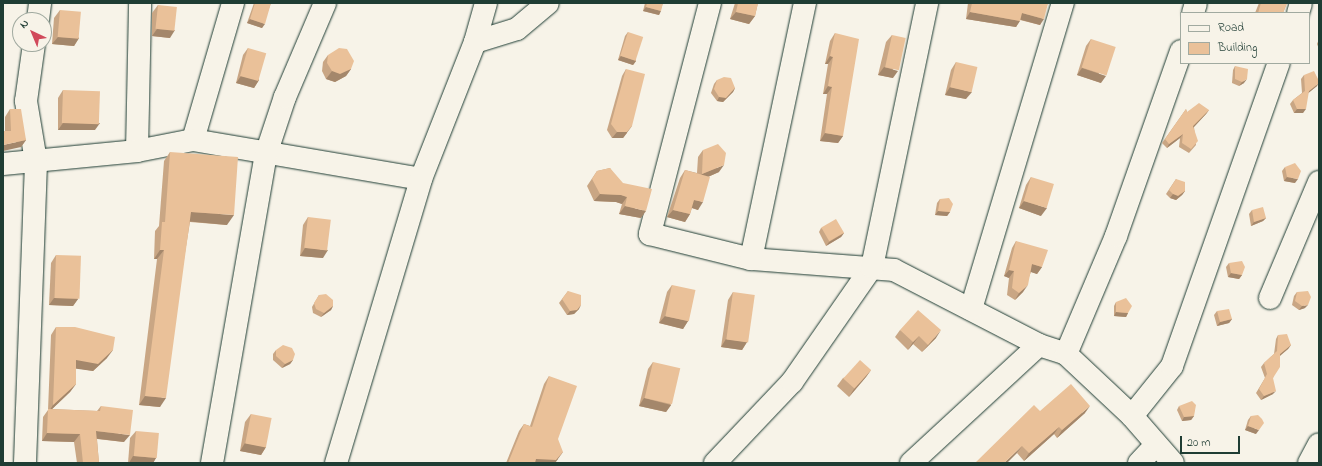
<!DOCTYPE html>
<style>
body{margin:0}
#map{position:relative;width:1322px;height:466px;overflow:hidden;background:#f7f3e8;font-family:"Indie Flower",sans-serif}
div>[style]{position:absolute}
[style*='--x']{left:calc(var(--x)*1px);top:calc(var(--y)*1px);width:calc(var(--w)*1px);rotate:calc(var(--a)*1deg)}
.roads{filter:drop-shadow(0 0 1px #1f3d34) drop-shadow(0 0 1px #1f3d34)}
.minor>*{height:22px;margin:-11px;padding:0 11px;transform-origin:11px;border-radius:11px;background:#f7f3e8}
.wall>*{inset:0;background:#c9a684}
.shaded-wall>*{inset:0;background:#a4876b}
.building>*{inset:0;background:#eac199;transform-origin:0 0}
span{translate:-50% -50%;white-space:nowrap;text-align:center;line-height:1.15;-webkit-text-stroke:4px #f7f3e8;paint-order:stroke}
.frame{position:absolute;inset:0;border:4px solid #1f3d34;pointer-events:none}
.legend{position:absolute;left:1180px;top:12px;width:130px;height:52px;box-sizing:border-box;background:#f7f3e8;border:1px solid #a1aaa0;margin:0;padding:5px 7px;list-style:none;font-size:12px;color:#1f3d34}
.legend li{display:flex;align-items:center;gap:8px;height:20px}
.legend b{width:20px;border:1px solid #a1aaa0}
.north{position:absolute;left:12px;top:12px;width:40px;height:40px;box-sizing:border-box;background:#f7f3e8;border:1px solid #a1aaa0;border-radius:50%;rotate:316deg;font-size:11px;font-weight:700;line-height:16px;text-align:center;color:#1f3d34}
.north::after{content:'';display:block;margin:auto;width:14px;height:18px;background:#d1495b;clip-path:polygon(50% 0,100% 100%,50% 72%,0 100%)}
.scale{position:absolute;left:1180px;top:436px;width:60px;height:18px;box-sizing:border-box;border:2px solid #1f3d34;border-top:0;padding-left:5px;font-size:12px;line-height:14px;white-space:nowrap;color:#1f3d34;-webkit-text-stroke:3px #f7f3e8;paint-order:stroke}
</style>
<div id="map">
<div class="roads">
<div class="minor">
<div style="--x:710;--y:3;--w:239;--a:104.6"></div>
<div style="--x:650;--y:234;--w:104;--a:13.9"></div>
<div style="--x:751;--y:259;--w:143;--a:4.4"></div>
<div style="--x:894;--y:270;--w:163;--a:27.3"></div>
<div style="--x:1039;--y:345;--w:28;--a:18"></div>
<div style="--x:1066;--y:354;--w:91;--a:43.2"></div>
<div style="--x:1132;--y:416;--w:62;--a:48.9"></div>
<div style="--x:1193;--y:13;--w:10;--a:-73"></div>
<div style="--x:1298;--y:13;--w:10;--a:-73"></div>
<div style="--x:38;--y:20;--w:17;--a:-83"></div>
<div style="--x:475;--y:42;--w:44;--a:-17.2"></div>
<div style="--x:517;--y:29;--w:40;--a:-40"></div>
<div style="--x:193;--y:140;--w:143;--a:-73.7"></div>
<div style="--x:137;--y:151;--w:148;--a:-88.8"></div>
<div style="--x:3;--y:164;--w:135;--a:-5.5"></div>
<div style="--x:137;--y:151;--w:57;--a:-11.1"></div>
<div style="--x:193;--y:140;--w:231;--a:9.7"></div>
<div style="--x:751;--y:259;--w:262;--a:-78.1"></div>
<div style="--x:1270;--y:298;--w:126;--a:-67.1"></div>
<div style="--x:971;--y:309;--w:320;--a:-73.3"></div>
<div style="--x:1066;--y:354;--w:128;--a:-67"></div>
<div style="--x:1116;--y:236;--w:196;--a:-70.6"></div>
<div style="--x:1132;--y:416;--w:64;--a:-51.3"></div>
<div style="--x:1172;--y:366;--w:321;--a:-70.6"></div>
<div style="--x:25;--y:463;--w:302;--a:-87.9"></div>
<div style="--x:36;--y:161;--w:61;--a:-99.5"></div>
<div style="--x:26;--y:101;--w:58;--a:-82"></div>
<div style="--x:212;--y:463;--w:314;--a:-80.1"></div>
<div style="--x:266;--y:154;--w:60;--a:-71.6"></div>
<div style="--x:285;--y:97;--w:102;--a:-66.9"></div>
<div style="--x:336;--y:463;--w:296;--a:-73.3"></div>
<div style="--x:421;--y:179;--w:147;--a:-68.5"></div>
<div style="--x:475;--y:42;--w:41;--a:-74.2"></div>
<div style="--x:715;--y:463;--w:112;--a:-46.5"></div>
<div style="--x:792;--y:382;--w:140;--a:-55.2"></div>
<div style="--x:872;--y:267;--w:270;--a:-78.2"></div>
<div style="--x:911;--y:463;--w:174;--a:-42.7"></div>
<div style="--x:1139;--y:463;--w:25;--a:-47"></div>
<div style="--x:1309;--y:463;--w:21;--a:-62"></div>
</div>
</div>
<div class="wall">
<div style="clip-path:polygon(254px 3px,271px 3px,262px 28px,247px 23px)"></div>
<div style="clip-path:polygon(645px 3px,663px 3px,659px 15px,643px 11px)"></div>
<div style="clip-path:polygon(735px 3px,758px 3px,755px 16px,749px 24px,730px 19px)"></div>
<div style="clip-path:polygon(968px 3px,1048px 3px,1040px 25px,1020px 20px,1016px 27px,966px 19px)"></div>
<div style="clip-path:polygon(1259px 3px,1287px 3px,1283px 13px,1255px 13px)"></div>
<div style="clip-path:polygon(158px 5px,170px 38px,152px 36px,152px 13px)"></div>
<div style="clip-path:polygon(60px 10px,79px 38px,74px 46px,52px 44px,54px 18px)"></div>
<div style="clip-path:polygon(628px 32px,636px 61px,633px 65px,618px 60px,625px 36px)"></div>
<div style="clip-path:polygon(835px 33px,843px 136px,838px 143px,820px 141px,827px 94px,823px 94px,828px 64px,825px 64px,830px 41px)"></div>
<div style="clip-path:polygon(892px 35px,893px 78px,878px 75px,886px 42px)"></div>
<div style="clip-path:polygon(1091px 39px,1101px 83px,1077px 75px,1086px 46px)"></div>
<div style="clip-path:polygon(1319px 39px,1319px 49px,1317px 44px)"></div>
<div style="clip-path:polygon(248px 48px,259px 80px,254px 88px,236px 83px,243px 55px)"></div>
<div style="clip-path:polygon(328px 55px,351px 69px,346px 76px,335px 82px,326px 79px,322px 71px,323px 62px)"></div>
<div style="clip-path:polygon(956px 62px,966px 99px,945px 95px,951px 70px)"></div>
<div style="clip-path:polygon(1235px 66px,1244px 83px,1239px 86px,1232px 83px,1233px 70px)"></div>
<div style="clip-path:polygon(626px 69px,627px 133px,623px 138px,612px 138px,607px 130px,622px 76px)"></div>
<div style="clip-path:polygon(1304px 75px,1317px 86px,1308px 93px,1303px 113px,1294px 113px,1290px 104px,1293px 100px,1302px 93px,1301px 79px)"></div>
<div style="clip-path:polygon(717px 80px,735px 88px,733px 92px,723px 102px,717px 101px,711px 93px,714px 84px)"></div>
<div style="clip-path:polygon(63px 90px,95px 130px,58px 130px,58px 98px)"></div>
<div style="clip-path:polygon(10px 109px,26px 140px,21px 147px,5px 131px,5px 117px)"></div>
<div style="clip-path:polygon(1186px 109px,1187px 112px,1209px 110px,1206px 114px,1194px 127px,1196px 145px,1189px 153px,1179px 147px,1180px 138px,1167px 148px,1162px 143px)"></div>
<div style="clip-path:polygon(703px 150px,719px 172px,708px 177px,698px 210px,692px 208px,690px 214px,685px 222px,667px 217px,680px 178px,685px 170px,697px 173px,698px 157px)"></div>
<div style="clip-path:polygon(170px 152px,227px 225px,190px 222px,160px 407px,139px 405px,157px 259px,154px 259px,155px 231px,159px 226px,164px 161px)"></div>
<div style="clip-path:polygon(1285px 167px,1295px 183px,1284px 181px,1282px 171px)"></div>
<div style="clip-path:polygon(610px 168px,641px 218px,619px 214px,622px 204px,616px 202px,594px 201px,587px 186px,597px 171px)"></div>
<div style="clip-path:polygon(1031px 177px,1041px 216px,1019px 208px,1026px 185px)"></div>
<div style="clip-path:polygon(1176px 179px,1185px 191px,1182px 195px,1176px 200px,1170px 198px,1166px 194px)"></div>
<div style="clip-path:polygon(940px 199px,950px 212px,947px 216px,935px 215px,937px 203px)"></div>
<div style="clip-path:polygon(1252px 210px,1266px 218px,1263px 221px,1251px 226px,1249px 214px)"></div>
<div style="clip-path:polygon(308px 217px,323px 258px,300px 256px,303px 225px)"></div>
<div style="clip-path:polygon(821px 228px,844px 233px,841px 237px,826px 246px,819px 232px)"></div>
<div style="clip-path:polygon(1016px 241px,1042px 267px,1037px 274px,1031px 272px,1023px 292px,1015px 300px,1007px 295px,1009px 278px,1004px 276px,1012px 248px)"></div>
<div style="clip-path:polygon(56px 255px,78px 299px,73px 306px,49px 305px,51px 263px)"></div>
<div style="clip-path:polygon(1229px 263px,1242px 275px,1239px 279px,1228px 277px,1226px 267px)"></div>
<div style="clip-path:polygon(672px 285px,688px 321px,683px 329px,659px 323px,667px 292px)"></div>
<div style="clip-path:polygon(568px 291px,579px 309px,574px 314px,567px 315px,559px 303px)"></div>
<div style="clip-path:polygon(733px 292px,747px 342px,742px 350px,721px 347px,728px 300px)"></div>
<div style="clip-path:polygon(1297px 292px,1305px 308px,1299px 310px,1292px 305px,1294px 296px)"></div>
<div style="clip-path:polygon(319px 295px,333px 306px,331px 310px,321px 317px,313px 313px,312px 307px)"></div>
<div style="clip-path:polygon(1116px 302px,1128px 313px,1126px 317px,1114px 316px,1114px 306px)"></div>
<div style="clip-path:polygon(1217px 311px,1232px 319px,1229px 323px,1217px 326px,1214px 315px)"></div>
<div style="clip-path:polygon(56px 327px,107px 358px,93px 371px,76px 368px,76px 384px,70px 392px,52px 409px,97px 411px,101px 406px,124px 442px,97px 439px,99px 463px,77px 463px,74px 442px,42px 441px,43px 417px,48px 410px,51px 335px)"></div>
<div style="clip-path:polygon(900px 330px,936px 338px,922px 352px,913px 344px,908px 350px,895px 337px)"></div>
<div style="clip-path:polygon(1278px 335px,1291px 345px,1288px 349px,1280px 356px,1273px 378px,1273px 394px,1261px 400px,1256px 393px,1265px 378px,1261px 367px,1264px 363px,1274px 354px,1276px 339px)"></div>
<div style="clip-path:polygon(276px 350px,293px 360px,290px 364px,282px 368px,273px 360px,273px 354px)"></div>
<div style="clip-path:polygon(653px 362px,671px 405px,666px 412px,639px 406px,648px 369px)"></div>
<div style="clip-path:polygon(871px 370px,866px 377px,849px 397px,837px 386px,843px 378px)"></div>
<div style="clip-path:polygon(549px 376px,558px 439px,558px 459px,555px 463px,506px 463px,519px 431px,524px 424px,530px 426px,544px 384px)"></div>
<div style="clip-path:polygon(1179px 406px,1194px 416px,1191px 420px,1182px 421px,1177px 410px)"></div>
<div style="clip-path:polygon(1040px 411px,1085px 413px,1057px 438px,1054px 434px,1024px 461px,1017px 453px)"></div>
<div style="clip-path:polygon(251px 414px,266px 447px,261px 455px,240px 451px,245px 422px)"></div>
<div style="clip-path:polygon(1251px 416px,1256px 434px,1245px 430px,1248px 420px)"></div>
<div style="clip-path:polygon(136px 431px,156px 458px,153px 463px,128px 463px,130px 438px)"></div>
</div>
<div class="shaded-wall">
<div style="clip-path:polygon(646px 7px,661px 11px,659px 15px,643px 11px)"></div>
<div style="clip-path:polygon(736px 12px,755px 16px,749px 24px,730px 19px)"></div>
<div style="clip-path:polygon(970px 12px,1020px 21px,1016px 27px,966px 19px)"></div>
<div style="clip-path:polygon(1022px 13px,1044px 19px,1040px 25px,1018px 19px)"></div>
<div style="clip-path:polygon(250px 19px,265px 24px,262px 28px,247px 23px)"></div>
<div style="clip-path:polygon(157px 29px,175px 30px,170px 38px,152px 36px)"></div>
<div style="clip-path:polygon(58px 37px,79px 38px,74px 46px,52px 44px)"></div>
<div style="clip-path:polygon(621px 56px,636px 61px,633px 65px,618px 60px)"></div>
<div style="clip-path:polygon(830px 56px,833px 57px,828px 64px,825px 64px)"></div>
<div style="clip-path:polygon(884px 67px,898px 71px,893px 78px,878px 75px)"></div>
<div style="clip-path:polygon(1082px 68px,1106px 76px,1101px 83px,1077px 75px)"></div>
<div style="clip-path:polygon(351px 69px,346px 76px,335px 82px,326px 79px,332px 71px)"></div>
<div style="clip-path:polygon(241px 76px,259px 80px,254px 88px,236px 83px)"></div>
<div style="clip-path:polygon(1247px 79px,1244px 83px,1239px 86px,1242px 82px)"></div>
<div style="clip-path:polygon(1319px 83px,1317px 86px,1306px 95px,1309px 91px)"></div>
<div style="clip-path:polygon(828px 86px,832px 87px,827px 94px,823px 94px)"></div>
<div style="clip-path:polygon(950px 87px,972px 92px,966px 99px,945px 95px)"></div>
<div style="clip-path:polygon(735px 88px,733px 92px,723px 102px,717px 101px,719px 97px)"></div>
<div style="clip-path:polygon(1297px 109px,1306px 109px,1303px 113px,1294px 113px)"></div>
<div style="clip-path:polygon(1209px 110px,1206px 114px,1191px 130px,1193px 126px)"></div>
<div style="clip-path:polygon(63px 123px,100px 123px,95px 130px,58px 130px)"></div>
<div style="clip-path:polygon(632px 126px,623px 138px,612px 138px,617px 132px)"></div>
<div style="clip-path:polygon(825px 133px,843px 136px,838px 143px,820px 141px)"></div>
<div style="clip-path:polygon(1183px 134px,1180px 138px,1167px 148px,1169px 144px)"></div>
<div style="clip-path:polygon(26px 140px,21px 147px,3px 151px,3px 145px)"></div>
<div style="clip-path:polygon(724px 165px,719px 172px,696px 182px,702px 174px)"></div>
<div style="clip-path:polygon(1287px 177px,1298px 179px,1295px 183px,1284px 181px)"></div>
<div style="clip-path:polygon(1185px 191px,1182px 195px,1176px 200px,1170px 198px,1173px 194px)"></div>
<div style="clip-path:polygon(600px 194px,621px 195px,627px 197px,622px 204px,616px 202px,594px 201px)"></div>
<div style="clip-path:polygon(694px 200px,703px 202px,698px 210px,689px 207px)"></div>
<div style="clip-path:polygon(1024px 201px,1047px 208px,1041px 216px,1019px 208px)"></div>
<div style="clip-path:polygon(625px 206px,646px 211px,641px 218px,619px 214px)"></div>
<div style="clip-path:polygon(673px 210px,690px 214px,685px 222px,667px 217px)"></div>
<div style="clip-path:polygon(938px 211px,950px 212px,947px 216px,935px 215px)"></div>
<div style="clip-path:polygon(191px 212px,234px 215px,227px 225px,185px 221px)"></div>
<div style="clip-path:polygon(1266px 218px,1263px 221px,1251px 226px,1254px 222px)"></div>
<div style="clip-path:polygon(844px 233px,841px 237px,826px 246px,829px 242px)"></div>
<div style="clip-path:polygon(305px 248px,328px 250px,323px 258px,300px 256px)"></div>
<div style="clip-path:polygon(160px 250px,164px 250px,157px 259px,154px 259px)"></div>
<div style="clip-path:polygon(1032px 264px,1042px 267px,1037px 274px,1028px 271px)"></div>
<div style="clip-path:polygon(1009px 270px,1014px 271px,1009px 278px,1004px 276px)"></div>
<div style="clip-path:polygon(1231px 273px,1242px 275px,1239px 279px,1228px 277px)"></div>
<div style="clip-path:polygon(1028px 285px,1023px 292px,1015px 300px,1019px 293px)"></div>
<div style="clip-path:polygon(54px 298px,78px 299px,73px 306px,49px 305px)"></div>
<div style="clip-path:polygon(581px 305px,579px 309px,574px 314px,567px 315px,570px 311px)"></div>
<div style="clip-path:polygon(1308px 305px,1305px 308px,1299px 310px,1302px 306px)"></div>
<div style="clip-path:polygon(333px 306px,331px 310px,321px 317px,324px 313px)"></div>
<div style="clip-path:polygon(1116px 312px,1128px 313px,1126px 317px,1114px 316px)"></div>
<div style="clip-path:polygon(665px 316px,688px 321px,683px 329px,659px 323px)"></div>
<div style="clip-path:polygon(1232px 319px,1229px 323px,1217px 326px,1220px 322px)"></div>
<div style="clip-path:polygon(941px 330px,936px 338px,922px 352px,928px 345px)"></div>
<div style="clip-path:polygon(919px 336px,913px 344px,908px 350px,913px 342px)"></div>
<div style="clip-path:polygon(726px 339px,747px 342px,742px 350px,721px 347px)"></div>
<div style="clip-path:polygon(1291px 345px,1288px 349px,1277px 358px,1280px 354px)"></div>
<div style="clip-path:polygon(113px 350px,107px 358px,93px 371px,71px 368px,76px 360px)"></div>
<div style="clip-path:polygon(293px 360px,290px 364px,282px 368px,285px 364px)"></div>
<div style="clip-path:polygon(871px 370px,866px 377px,849px 397px,854px 389px)"></div>
<div style="clip-path:polygon(76px 384px,70px 392px,48px 413px,53px 405px)"></div>
<div style="clip-path:polygon(1276px 391px,1273px 394px,1261px 400px,1264px 396px)"></div>
<div style="clip-path:polygon(145px 396px,166px 398px,160px 407px,139px 405px)"></div>
<div style="clip-path:polygon(644px 398px,671px 405px,666px 412px,639px 406px)"></div>
<div style="clip-path:polygon(1090px 406px,1085px 413px,1057px 438px,1062px 430px)"></div>
<div style="clip-path:polygon(1194px 416px,1191px 420px,1182px 421px,1184px 417px)"></div>
<div style="clip-path:polygon(1248px 426px,1259px 430px,1256px 434px,1245px 430px)"></div>
<div style="clip-path:polygon(1059px 427px,1054px 434px,1024px 461px,1029px 453px)"></div>
<div style="clip-path:polygon(96px 431px,130px 435px,124px 442px,91px 438px)"></div>
<div style="clip-path:polygon(47px 433px,80px 434px,74px 442px,42px 441px)"></div>
<div style="clip-path:polygon(245px 443px,266px 447px,261px 455px,240px 451px)"></div>
<div style="clip-path:polygon(1022px 446px,1017px 453px,1007px 463px,1004px 463px)"></div>
<div style="clip-path:polygon(563px 452px,555px 463px,533px 463px,536px 459px)"></div>
<div style="clip-path:polygon(133px 456px,156px 458px,153px 463px,129px 463px)"></div>
</div>
<div class="building">
<div style="clip-path:polygon(255px 3px,271px 3px,265px 24px,250px 19px)"></div>
<div style="clip-path:polygon(647px 3px,663px 3px,661px 11px,646px 7px)"></div>
<div style="clip-path:polygon(738px 3px,758px 3px,755px 16px,736px 12px)"></div>
<div style="clip-path:polygon(972px 3px,1048px 3px,1044px 19px,1022px 13px,1020px 21px,970px 12px)"></div>
<div style="clip-path:polygon(1261px 3px,1287px 3px,1283px 13px,1258px 13px)"></div>
<div style="left:158px;top:5px;width:19px;height:24px;rotate:6deg"></div>
<div style="left:60px;top:10px;width:21px;height:27px;rotate:5deg"></div>
<div style="left:628px;top:32px;width:16px;height:25px;rotate:18deg"></div>
<div style="clip-path:polygon(835px 33px,859px 39px,843px 136px,825px 133px,832px 87px,828px 86px,833px 57px,830px 56px)"></div>
<div style="left:892px;top:35px;width:14px;height:33px;rotate:12deg"></div>
<div style="left:1091px;top:39px;width:26px;height:30px;rotate:18deg"></div>
<div style="left:248px;top:48px;width:19px;height:29px;rotate:16deg"></div>
<div style="clip-path:polygon(339px 48px,347px 49px,354px 61px,351px 69px,340px 74px,332px 71px,327px 63px,328px 55px)"></div>
<div style="left:956px;top:62px;width:22px;height:26px;rotate:13deg"></div>
<div style="clip-path:polygon(1235px 66px,1248px 69px,1247px 79px,1242px 82px,1235px 79px)"></div>
<div style="clip-path:polygon(626px 69px,645px 74px,632px 126px,627px 132px,617px 132px,611px 124px)"></div>
<div style="clip-path:polygon(1314px 71px,1319px 81px,1319px 83px,1309px 91px,1306px 109px,1297px 109px,1293px 100px,1305px 91px,1304px 75px)"></div>
<div style="clip-path:polygon(724px 77px,731px 78px,735px 88px,726px 98px,719px 97px,714px 89px,717px 80px)"></div>
<div style="left:63px;top:90px;width:37px;height:33px;rotate:2deg"></div>
<div style="clip-path:polygon(1199px 103px,1209px 110px,1193px 126px,1198px 141px,1191px 149px,1182px 143px,1183px 134px,1169px 144px,1165px 139px,1186px 109px,1187px 112px)"></div>
<div style="clip-path:polygon(10px 109px,21px 109px,26px 140px,3px 145px,3px 131px,11px 131px)"></div>
<div style="clip-path:polygon(718px 144px,726px 153px,724px 165px,702px 174px,703px 150px)"></div>
<div style="clip-path:polygon(170px 152px,238px 157px,234px 215px,191px 212px,166px 398px,145px 396px,164px 250px,160px 250px,162px 222px,165px 222px)"></div>
<div style="clip-path:polygon(1295px 163px,1301px 171px,1298px 179px,1287px 177px,1285px 167px)"></div>
<div style="clip-path:polygon(610px 168px,623px 183px,652px 189px,646px 211px,625px 206px,627px 197px,621px 195px,600px 194px,592px 179px,597px 171px)"></div>
<div style="clip-path:polygon(685px 170px,710px 177px,703px 202px,694px 200px,690px 214px,673px 210px)"></div>
<div style="left:1031px;top:177px;width:24px;height:25px;rotate:17deg"></div>
<div style="clip-path:polygon(1176px 179px,1185px 182px,1185px 191px,1178px 196px,1173px 194px,1169px 190px)"></div>
<div style="clip-path:polygon(949px 198px,953px 204px,950px 212px,938px 211px,940px 199px)"></div>
<div style="clip-path:polygon(1263px 207px,1266px 218px,1254px 222px,1252px 210px)"></div>
<div style="left:308px;top:217px;width:23px;height:31px;rotate:7deg"></div>
<div style="left:836px;top:219px;width:16px;height:17px;rotate:60deg"></div>
<div style="clip-path:polygon(1016px 241px,1048px 250px,1042px 267px,1032px 264px,1028px 285px,1019px 293px,1012px 288px,1014px 271px,1009px 270px)"></div>
<div style="left:56px;top:255px;width:25px;height:43px;rotate:2deg"></div>
<div style="clip-path:polygon(1242px 261px,1245px 267px,1242px 275px,1231px 273px,1229px 263px)"></div>
<div style="left:672px;top:285px;width:24px;height:32px;rotate:12deg"></div>
<div style="clip-path:polygon(568px 291px,581px 295px,581px 305px,577px 310px,570px 311px,562px 299px)"></div>
<div style="clip-path:polygon(1308px 291px,1311px 297px,1308px 305px,1302px 306px,1295px 301px,1297px 292px)"></div>
<div style="left:733px;top:292px;width:22px;height:48px;rotate:8deg"></div>
<div style="clip-path:polygon(326px 294px,333px 300px,333px 306px,324px 313px,316px 309px,314px 303px,319px 295px)"></div>
<div style="clip-path:polygon(1126px 298px,1132px 306px,1128px 313px,1116px 312px,1116px 302px)"></div>
<div style="clip-path:polygon(1229px 309px,1232px 319px,1220px 322px,1217px 311px)"></div>
<div style="clip-path:polygon(918px 310px,941px 330px,928px 345px,919px 336px,913px 342px,900px 330px)"></div>
<div style="clip-path:polygon(56px 327px,75px 327px,115px 337px,113px 350px,98px 364px,76px 360px,76px 384px,53px 405px)"></div>
<div style="clip-path:polygon(1287px 334px,1291px 345px,1280px 354px,1280px 367px,1273px 378px,1276px 391px,1264px 396px,1259px 389px,1267px 374px,1264px 363px,1277px 351px,1278px 335px)"></div>
<div style="clip-path:polygon(283px 345px,292px 348px,295px 354px,293px 360px,285px 364px,276px 356px,276px 350px)"></div>
<div style="left:860px;top:360px;width:15px;height:25px;rotate:42deg"></div>
<div style="left:653px;top:362px;width:28px;height:37px;rotate:13deg"></div>
<div style="clip-path:polygon(549px 376px,577px 386px,558px 439px,563px 452px,556px 460px,536px 459px,535px 463px,508px 463px,524px 424px,532px 427px)"></div>
<div style="clip-path:polygon(1071px 384px,1090px 406px,1062px 430px,1059px 427px,1029px 453px,1022px 446px,1004px 463px,975px 463px,1034px 405px,1040px 411px)"></div>
<div style="clip-path:polygon(1192px 401px,1196px 405px,1194px 416px,1184px 417px,1179px 406px)"></div>
<div style="clip-path:polygon(101px 406px,133px 410px,130px 435px,96px 431px,99px 463px,83px 463px,80px 434px,47px 433px,48px 409px,100px 411px)"></div>
<div style="left:251px;top:414px;width:21px;height:30px;rotate:11deg"></div>
<div style="clip-path:polygon(1258px 415px,1262px 419px,1264px 423px,1259px 430px,1248px 426px,1251px 416px)"></div>
<div style="left:136px;top:431px;width:23px;height:25px;rotate:5deg"></div>
</div>
<div class="frame"></div>
<ul class="legend">
<li><b style="height:5px;background:#f7f3e8"></b>Road</li>
<li><b style="height:11px;background:#eac199"></b>Building</li>
</ul>
<div class="north">N</div>
<div class="scale">20 m</div>
</div>
